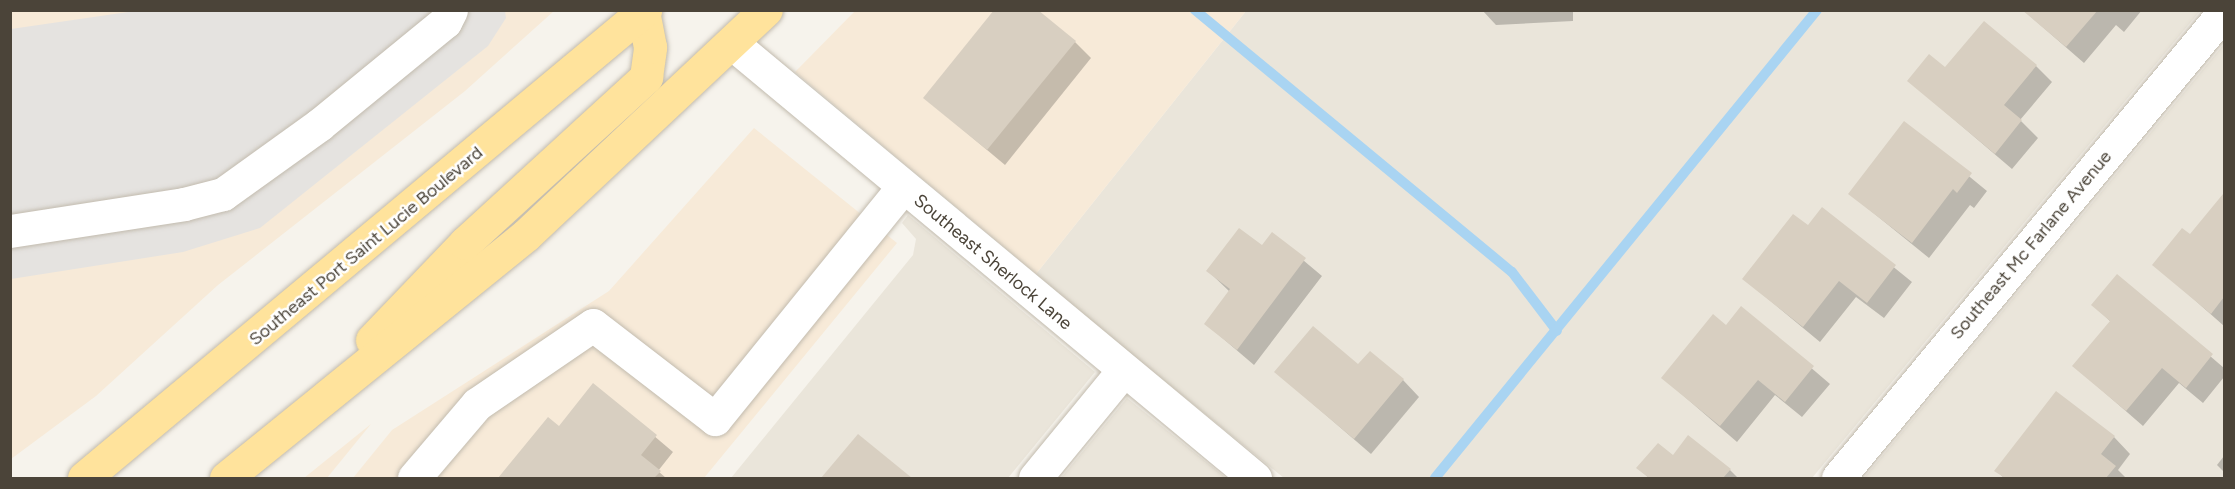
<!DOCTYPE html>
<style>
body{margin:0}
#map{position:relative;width:2235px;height:489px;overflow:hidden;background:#f6f3ec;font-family:Figtree,sans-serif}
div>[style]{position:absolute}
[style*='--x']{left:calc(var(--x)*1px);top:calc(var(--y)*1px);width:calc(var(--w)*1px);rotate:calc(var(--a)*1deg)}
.residential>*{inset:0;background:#eae5da}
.commercial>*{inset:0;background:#f7ead8}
.parking>*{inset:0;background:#e5e3e0}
.shadow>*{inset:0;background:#0003}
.stream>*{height:10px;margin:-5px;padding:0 5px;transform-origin:5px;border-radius:5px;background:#a9d4f2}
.building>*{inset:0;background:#d8cfc1}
.roads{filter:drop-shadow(0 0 2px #c2bbae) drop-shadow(0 0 2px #c2bbae)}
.minor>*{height:33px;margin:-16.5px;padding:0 16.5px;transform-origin:16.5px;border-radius:16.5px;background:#fff}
.major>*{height:33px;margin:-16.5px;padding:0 16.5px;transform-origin:16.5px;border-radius:16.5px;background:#ffe39c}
span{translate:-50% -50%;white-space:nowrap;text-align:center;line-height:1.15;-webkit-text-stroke:5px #fff;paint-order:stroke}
.street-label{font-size:18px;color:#4b4439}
.frame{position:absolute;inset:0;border:12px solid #4b4439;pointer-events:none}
</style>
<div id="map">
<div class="residential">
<div style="clip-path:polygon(1246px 11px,2200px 11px,1812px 478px,1284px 478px,1135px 357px,1036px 274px)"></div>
<div style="clip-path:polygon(2224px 44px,2224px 478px,1864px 478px)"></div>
<div style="clip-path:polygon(908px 215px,1095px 372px,1008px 478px,731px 478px,913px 255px,916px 239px,902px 223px)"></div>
<div style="clip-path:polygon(1127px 398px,1226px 478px,1061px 478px)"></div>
</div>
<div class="commercial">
<div style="clip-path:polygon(11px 11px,554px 11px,465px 91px,218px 285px,96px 396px,11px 459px)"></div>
<div style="clip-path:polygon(855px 11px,1246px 11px,1036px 274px,795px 72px)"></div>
<div style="clip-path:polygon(754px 128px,897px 243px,704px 478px,353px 478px,392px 430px,609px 291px)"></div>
<div style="clip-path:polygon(371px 424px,327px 478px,304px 478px)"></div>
</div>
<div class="parking">
<div style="clip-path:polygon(135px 11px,505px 11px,506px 18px,488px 46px,260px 228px,183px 252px,11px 279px,11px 29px)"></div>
</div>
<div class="shadow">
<div style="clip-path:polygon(1482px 10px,1573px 10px,1573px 21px,1496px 25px)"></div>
<div style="clip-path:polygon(2023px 10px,2142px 10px,2124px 32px,2116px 25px,2084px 63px)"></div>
<div style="clip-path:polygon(1075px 42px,1091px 58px,1005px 165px,925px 98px)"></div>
<div style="clip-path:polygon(2036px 66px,2052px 82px,2020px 120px,2038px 138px,2012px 169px,1909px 81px,1945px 69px)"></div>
<div style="clip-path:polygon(1904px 123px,1987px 191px,1974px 208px,1970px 205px,1929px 258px,1850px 194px)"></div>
<div style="clip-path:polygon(2223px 196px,2224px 197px,2224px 326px,2154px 264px,2190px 236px)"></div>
<div style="clip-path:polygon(1822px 209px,1912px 282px,1884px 318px,1856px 297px,1820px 342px,1744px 279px,1808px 227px)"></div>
<div style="clip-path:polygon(1272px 234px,1322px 276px,1254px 365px,1206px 324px,1230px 292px,1208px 271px,1262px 248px)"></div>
<div style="clip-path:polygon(2117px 276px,2224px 368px,2224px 377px,2203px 403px,2179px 383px,2143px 426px,2074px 366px,2111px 322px,2093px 305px)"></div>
<div style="clip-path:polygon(1741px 308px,1830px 384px,1802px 417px,1775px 395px,1737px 442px,1663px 378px,1726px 327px)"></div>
<div style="clip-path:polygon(1358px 366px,1403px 380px,1419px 397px,1371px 454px,1276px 372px)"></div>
<div style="clip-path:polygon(594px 385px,673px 452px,658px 471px,666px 478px,500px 478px,548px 419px,559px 428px)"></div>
<div style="clip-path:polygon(858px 436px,910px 478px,823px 478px)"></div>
<div style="clip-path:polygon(1689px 437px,1730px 470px,1738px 478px,1649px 478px,1638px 468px,1673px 457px)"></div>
<div style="clip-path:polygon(2114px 437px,2130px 454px,2118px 470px,2126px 478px,2004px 478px,1996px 470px)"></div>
<div style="clip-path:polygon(2224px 456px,2224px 472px,2217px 465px)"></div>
</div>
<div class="stream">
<div style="--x:1195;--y:10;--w:411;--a:39.6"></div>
<div style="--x:1512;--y:272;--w:74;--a:52.7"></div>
<div style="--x:1435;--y:478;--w:604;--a:-50.78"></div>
</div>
<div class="building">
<div style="clip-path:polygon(994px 10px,1038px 10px,1076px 41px,987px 150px,923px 98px)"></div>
<div style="clip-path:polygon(2022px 10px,2098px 10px,2066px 47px)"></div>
<div style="clip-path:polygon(1984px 21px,2037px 65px,2004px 105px,2022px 120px,1995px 154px,1907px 81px,1929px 54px,1945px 67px)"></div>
<div style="clip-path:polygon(1904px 121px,1972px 173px,1957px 193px,1953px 189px,1912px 243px,1848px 194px)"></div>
<div style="clip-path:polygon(2223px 194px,2224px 297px,2211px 314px,2152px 265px,2182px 228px,2190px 234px)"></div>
<div style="clip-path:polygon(1822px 207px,1896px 265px,1867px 303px,1839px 281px,1803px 327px,1742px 279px,1793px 214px,1808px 225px)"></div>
<div style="clip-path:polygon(1239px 228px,1262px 245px,1272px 232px,1306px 258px,1237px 350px,1204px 324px,1230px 289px,1206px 271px)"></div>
<div style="clip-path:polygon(2117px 274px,2213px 354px,2186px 388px,2162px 368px,2126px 411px,2072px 366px,2110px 321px,2091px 305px)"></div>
<div style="clip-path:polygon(1741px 306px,1814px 366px,1785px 402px,1758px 380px,1720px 426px,1661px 378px,1713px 314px,1726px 325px)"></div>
<div style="clip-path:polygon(1313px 326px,1358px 364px,1370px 351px,1404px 379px,1354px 439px,1274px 372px)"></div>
<div style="clip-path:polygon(593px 383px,657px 435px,641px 455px,661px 471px,654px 478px,498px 478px,548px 417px,559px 426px)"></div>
<div style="clip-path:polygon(2056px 391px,2115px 436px,2101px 454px,2116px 466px,2106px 478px,2005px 478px,1994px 471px)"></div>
<div style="clip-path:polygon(858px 434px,912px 478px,821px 478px)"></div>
<div style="clip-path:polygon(1688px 435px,1731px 469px,1723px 478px,1649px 478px,1636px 468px,1658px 443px,1673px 455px)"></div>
</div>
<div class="roads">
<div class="minor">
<div style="--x:733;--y:44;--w:679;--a:39.74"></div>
<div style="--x:10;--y:231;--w:176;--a:-8.8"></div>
<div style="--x:184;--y:204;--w:40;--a:-14.4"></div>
<div style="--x:223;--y:194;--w:118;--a:-35.7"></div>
<div style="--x:319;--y:125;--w:163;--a:-39.3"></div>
<div style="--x:445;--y:22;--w:13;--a:-63"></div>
<div style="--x:414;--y:478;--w:97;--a:-49.6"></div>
<div style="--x:477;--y:404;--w:140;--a:-34.3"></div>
<div style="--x:593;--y:325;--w:154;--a:37.6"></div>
<div style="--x:715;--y:419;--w:299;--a:-51"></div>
<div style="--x:1035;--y:478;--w:139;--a:-50.6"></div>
<div style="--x:1838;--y:478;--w:605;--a:-50.36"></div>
</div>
<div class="major">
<div style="--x:372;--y:340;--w:134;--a:-46.2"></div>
<div style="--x:465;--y:243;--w:246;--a:-42.5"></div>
<div style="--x:646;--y:77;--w:30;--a:-82"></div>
<div style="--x:650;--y:47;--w:36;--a:-101"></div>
<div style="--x:84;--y:478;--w:731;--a:-39.84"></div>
<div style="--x:226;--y:478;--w:386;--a:-39"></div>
<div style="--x:526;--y:235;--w:329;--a:-43.2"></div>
</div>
</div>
<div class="street-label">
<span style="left:2031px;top:245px;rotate:-50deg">Southeast Mc Farlane Avenue</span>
<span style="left:366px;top:246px;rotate:-40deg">Southeast Port Saint Lucie Boulevard</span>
<span style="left:993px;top:262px;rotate:40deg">Southeast Sherlock Lane</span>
</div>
<div class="frame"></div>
</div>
